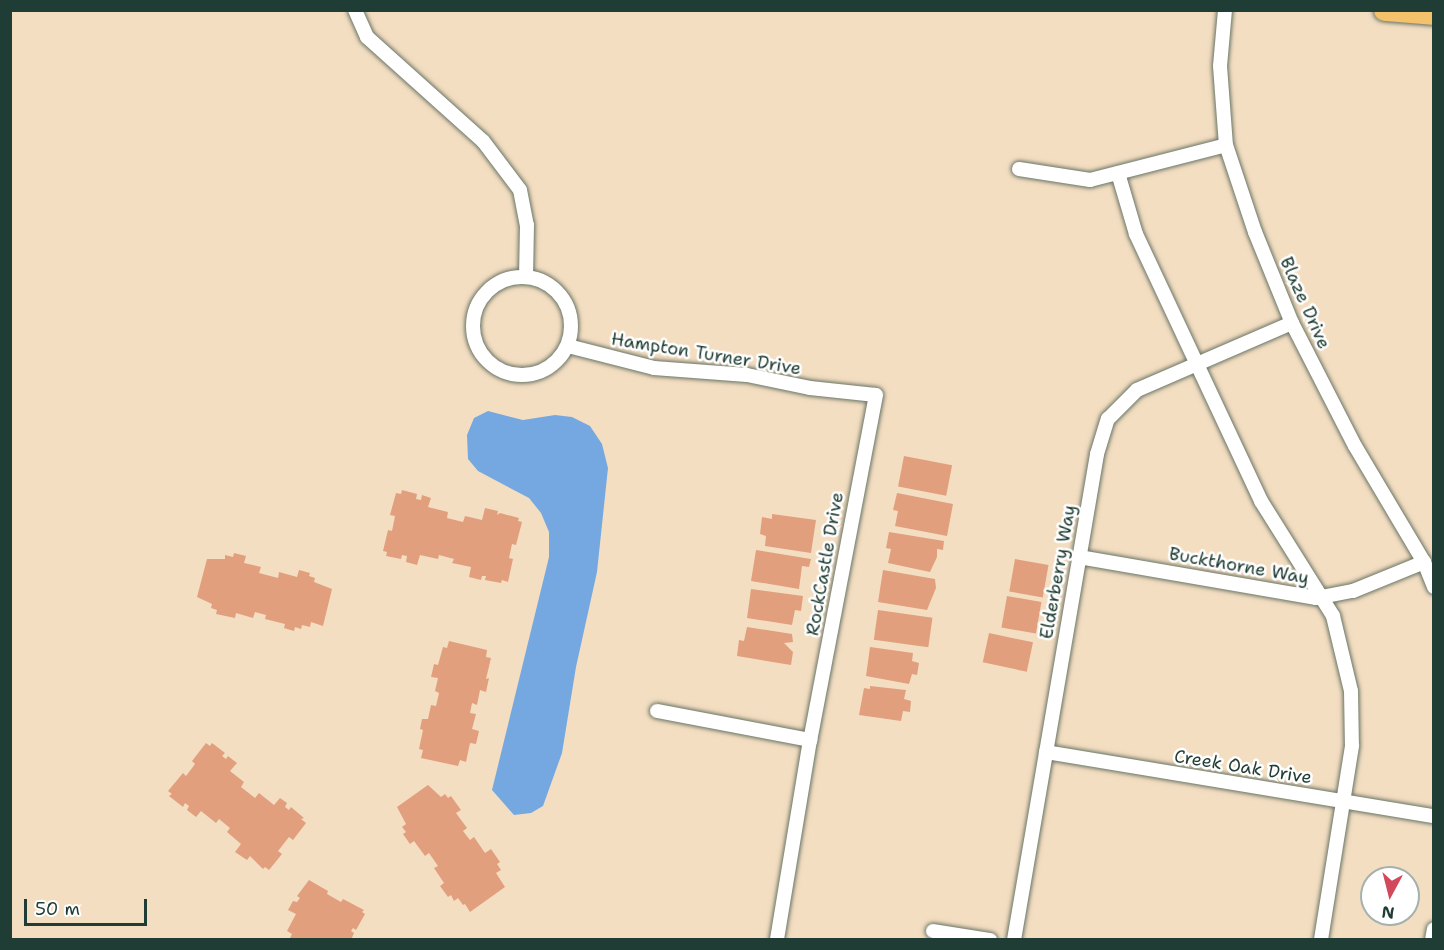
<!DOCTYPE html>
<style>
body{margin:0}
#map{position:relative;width:1444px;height:950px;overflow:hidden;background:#f4dec2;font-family:"Shantell Sans",sans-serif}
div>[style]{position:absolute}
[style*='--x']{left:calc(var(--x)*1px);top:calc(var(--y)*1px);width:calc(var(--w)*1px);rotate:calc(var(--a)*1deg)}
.water>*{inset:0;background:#75a8e1}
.building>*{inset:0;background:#e19f7e;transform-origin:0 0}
.roads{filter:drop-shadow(0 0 2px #6a7566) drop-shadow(0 0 2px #6a7566)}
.minor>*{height:14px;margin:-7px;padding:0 7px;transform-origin:7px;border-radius:7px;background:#fff}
.minor>.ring{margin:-7px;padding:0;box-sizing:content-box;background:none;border:14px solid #fff;border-radius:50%}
.primary>*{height:21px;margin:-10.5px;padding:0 10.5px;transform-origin:10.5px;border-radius:10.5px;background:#f3c26a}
span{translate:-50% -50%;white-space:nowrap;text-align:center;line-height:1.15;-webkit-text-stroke:5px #fff;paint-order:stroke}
.street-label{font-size:18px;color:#1f3d34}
.frame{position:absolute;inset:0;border:12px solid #1f3d34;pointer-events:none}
.north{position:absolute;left:1360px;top:866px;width:60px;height:60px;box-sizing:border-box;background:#fff;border:2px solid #a5b1ae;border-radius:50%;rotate:187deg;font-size:16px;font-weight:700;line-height:24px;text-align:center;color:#1f3d34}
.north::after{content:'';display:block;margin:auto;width:21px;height:27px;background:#d1495b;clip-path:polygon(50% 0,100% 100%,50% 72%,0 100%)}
.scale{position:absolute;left:24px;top:899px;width:123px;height:27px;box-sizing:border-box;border:3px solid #1f3d34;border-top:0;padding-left:8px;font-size:18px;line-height:21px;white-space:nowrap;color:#1f3d34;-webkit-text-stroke:4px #fff;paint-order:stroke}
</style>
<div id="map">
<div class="water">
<div style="clip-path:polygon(488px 411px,523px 420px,555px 415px,572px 417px,590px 426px,602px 444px,608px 468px,597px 572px,576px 667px,562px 753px,543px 806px,531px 813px,514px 815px,492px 790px,549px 557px,549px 532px,541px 513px,529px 498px,478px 471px,468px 459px,467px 435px,474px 418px)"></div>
</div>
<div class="building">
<div style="left:904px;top:456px;width:49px;height:31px;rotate:11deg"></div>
<div style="clip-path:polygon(402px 490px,417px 494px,416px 499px,421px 500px,422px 495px,431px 498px,428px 507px,448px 512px,447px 518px,463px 522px,465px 516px,482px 520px,485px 508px,498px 511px,497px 515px,500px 513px,519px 518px,518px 521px,522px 522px,516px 545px,512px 544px,509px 558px,513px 559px,508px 582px,502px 580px,501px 583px,485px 580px,486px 576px,482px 576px,481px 580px,469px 577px,471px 567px,452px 563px,454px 559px,439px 555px,438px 559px,420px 555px,417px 565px,406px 562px,407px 556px,402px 555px,401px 559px,386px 556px,387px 552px,383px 551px,388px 530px,392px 531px,395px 516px,390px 515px,396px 493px,401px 494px)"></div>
<div style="clip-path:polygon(897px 493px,953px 504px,947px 536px,895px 526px,898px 511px,893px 510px)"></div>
<div style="clip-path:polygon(772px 514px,816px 520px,811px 553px,765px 546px,766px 536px,760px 534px,762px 517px,772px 519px)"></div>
<div style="clip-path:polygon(889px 532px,944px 541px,943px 550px,937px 549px,937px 557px,930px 572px,888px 563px,891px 549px,886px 548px)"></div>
<div style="clip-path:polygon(756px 550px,811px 559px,809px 567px,802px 566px,799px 589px,751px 581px)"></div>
<div style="clip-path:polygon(234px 553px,246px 556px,244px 563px,261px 567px,259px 573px,278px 578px,279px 572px,297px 577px,299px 570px,310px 573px,309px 576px,315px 578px,314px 582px,332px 589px,323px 626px,311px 622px,310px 627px,302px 625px,301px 629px,295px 627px,294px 631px,284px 628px,285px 624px,265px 619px,266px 615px,255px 612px,253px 618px,236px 613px,235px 618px,216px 614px,217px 610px,211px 608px,212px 604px,197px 597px,207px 559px,225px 559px,225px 555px,233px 557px)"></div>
<div style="left:1015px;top:559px;width:34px;height:33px;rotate:10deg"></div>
<div style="clip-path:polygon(883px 570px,935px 579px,936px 588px,927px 610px,878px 602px)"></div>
<div style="clip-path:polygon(751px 589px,803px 596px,801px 611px,795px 610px,792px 625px,747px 618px)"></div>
<div style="left:1007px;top:596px;width:35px;height:32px;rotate:10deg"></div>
<div style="left:878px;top:610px;width:55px;height:30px;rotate:8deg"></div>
<div style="clip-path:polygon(747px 627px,792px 634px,793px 642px,784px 643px,793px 652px,791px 665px,737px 656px,739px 640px,744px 641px)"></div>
<div style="left:989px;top:633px;width:45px;height:30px;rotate:12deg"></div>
<div style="clip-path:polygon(449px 641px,487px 650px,486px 657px,491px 658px,486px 679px,489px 678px,486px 692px,480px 690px,477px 705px,472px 703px,470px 713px,476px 714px,472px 729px,479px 731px,476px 744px,470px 743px,466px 762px,460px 760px,458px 766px,421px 758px,423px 750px,419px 749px,423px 730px,420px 729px,422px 719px,428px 719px,431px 705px,436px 706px,439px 693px,435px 691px,438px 678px,431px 677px,434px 664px,438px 665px,443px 647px,447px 648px)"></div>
<div style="clip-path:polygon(870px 647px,913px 653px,912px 661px,919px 663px,917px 675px,912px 674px,909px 684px,866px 676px)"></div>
<div style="clip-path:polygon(870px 686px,906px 690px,904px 699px,911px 701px,910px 712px,903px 711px,901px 721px,859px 715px,864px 688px,870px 689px)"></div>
<div style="clip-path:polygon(206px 743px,210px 746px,212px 743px,225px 753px,222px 756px,226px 759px,228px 756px,237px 763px,230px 771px,244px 782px,241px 787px,255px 798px,259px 793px,274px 805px,280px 798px,287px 803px,285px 807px,289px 810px,291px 807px,304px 818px,301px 819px,306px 823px,293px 840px,289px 837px,278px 851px,282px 854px,269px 870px,265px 867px,263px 869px,250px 856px,247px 860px,235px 852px,241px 844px,227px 832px,230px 828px,219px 819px,216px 823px,201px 811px,196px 817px,187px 810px,189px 806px,185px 803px,183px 807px,169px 796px,172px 794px,168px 791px,183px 773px,186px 776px,195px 764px,192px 761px)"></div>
<div style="clip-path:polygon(428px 785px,441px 797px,445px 794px,448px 798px,451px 796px,461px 810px,456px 813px,467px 828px,463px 831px,470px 840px,474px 837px,485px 853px,491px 849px,500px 862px,497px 864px,501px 870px,496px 873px,505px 887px,470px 912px,465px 904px,463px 905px,458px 898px,454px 901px,451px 895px,448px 897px,440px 886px,444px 883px,434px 868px,438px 866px,429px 853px,425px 856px,414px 841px,410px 844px,403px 834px,406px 832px,402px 827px,406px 824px,397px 807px)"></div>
<div style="clip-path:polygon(309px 880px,328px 891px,327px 894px,341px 902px,343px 899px,364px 910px,362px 912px,365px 914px,356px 930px,353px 928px,351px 931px,354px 933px,351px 940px,289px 940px,292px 934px,287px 931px,296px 914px,288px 910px,293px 901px,297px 902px,300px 898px,297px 896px)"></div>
</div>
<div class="roads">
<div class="minor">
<div style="--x:355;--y:10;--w:30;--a:66"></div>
<div style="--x:367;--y:37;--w:156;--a:41.9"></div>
<div style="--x:483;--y:141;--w:61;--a:52.9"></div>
<div style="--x:520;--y:190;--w:36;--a:79"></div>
<div style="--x:527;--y:225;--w:52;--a:91.1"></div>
<div style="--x:1225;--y:10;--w:56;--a:95.1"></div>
<div style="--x:1220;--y:66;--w:79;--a:85.7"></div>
<div style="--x:1226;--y:145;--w:92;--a:71.6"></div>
<div style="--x:1255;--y:232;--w:98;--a:67.9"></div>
<div style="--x:1292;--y:323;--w:138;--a:62.9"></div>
<div style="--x:1355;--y:446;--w:135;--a:59.3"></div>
<div style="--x:1424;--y:562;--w:27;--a:68"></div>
<div style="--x:1019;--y:169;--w:72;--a:8.8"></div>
<div style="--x:1090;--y:180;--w:140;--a:-14.4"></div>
<div style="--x:1118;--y:173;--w:64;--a:73.6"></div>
<div style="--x:1136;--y:234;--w:295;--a:64.9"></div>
<div style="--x:1261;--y:501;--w:136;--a:57.9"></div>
<div style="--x:1333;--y:616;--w:77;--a:76.5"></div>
<div style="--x:1351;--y:691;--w:55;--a:89"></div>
<div style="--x:1352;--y:746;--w:196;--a:99.1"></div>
<div class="ring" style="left:473px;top:277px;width:84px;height:84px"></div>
<div style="--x:568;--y:346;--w:89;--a:14.3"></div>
<div style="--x:654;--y:368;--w:93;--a:4.3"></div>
<div style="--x:747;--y:375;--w:64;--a:11.7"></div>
<div style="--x:810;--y:388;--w:66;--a:6.1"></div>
<div style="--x:876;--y:395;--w:351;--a:100.8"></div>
<div style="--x:810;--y:740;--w:203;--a:99.4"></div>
<div style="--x:1079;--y:557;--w:241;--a:9.8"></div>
<div style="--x:1316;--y:598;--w:38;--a:-11"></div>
<div style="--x:1353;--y:591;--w:77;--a:-22.2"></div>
<div style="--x:657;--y:711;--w:156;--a:10.7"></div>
<div style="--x:1046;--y:752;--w:393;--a:9.4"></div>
<div style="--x:933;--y:931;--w:58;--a:9"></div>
<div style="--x:1014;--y:940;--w:493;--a:-80.3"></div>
<div style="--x:1097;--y:454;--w:37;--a:-73"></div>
<div style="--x:1108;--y:419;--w:41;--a:-45"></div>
<div style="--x:1137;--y:390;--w:169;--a:-23.4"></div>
<div style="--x:1432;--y:940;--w:11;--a:-80"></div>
</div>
<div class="primary">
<div style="--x:1384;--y:10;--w:50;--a:4.6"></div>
</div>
</div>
<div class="street-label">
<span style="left:1305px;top:303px;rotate:66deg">Blaze Drive</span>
<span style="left:706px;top:354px;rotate:9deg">Hampton Turner Drive</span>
<span style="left:825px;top:564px;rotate:-80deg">RockCastle Drive</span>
<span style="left:1239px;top:566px;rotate:10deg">Buckthorne Way</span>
<span style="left:1058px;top:572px;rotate:-80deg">Elderberry Way</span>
<span style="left:1243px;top:767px;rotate:9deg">Creek Oak Drive</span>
</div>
<div class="frame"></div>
<div class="north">N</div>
<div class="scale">50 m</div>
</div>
